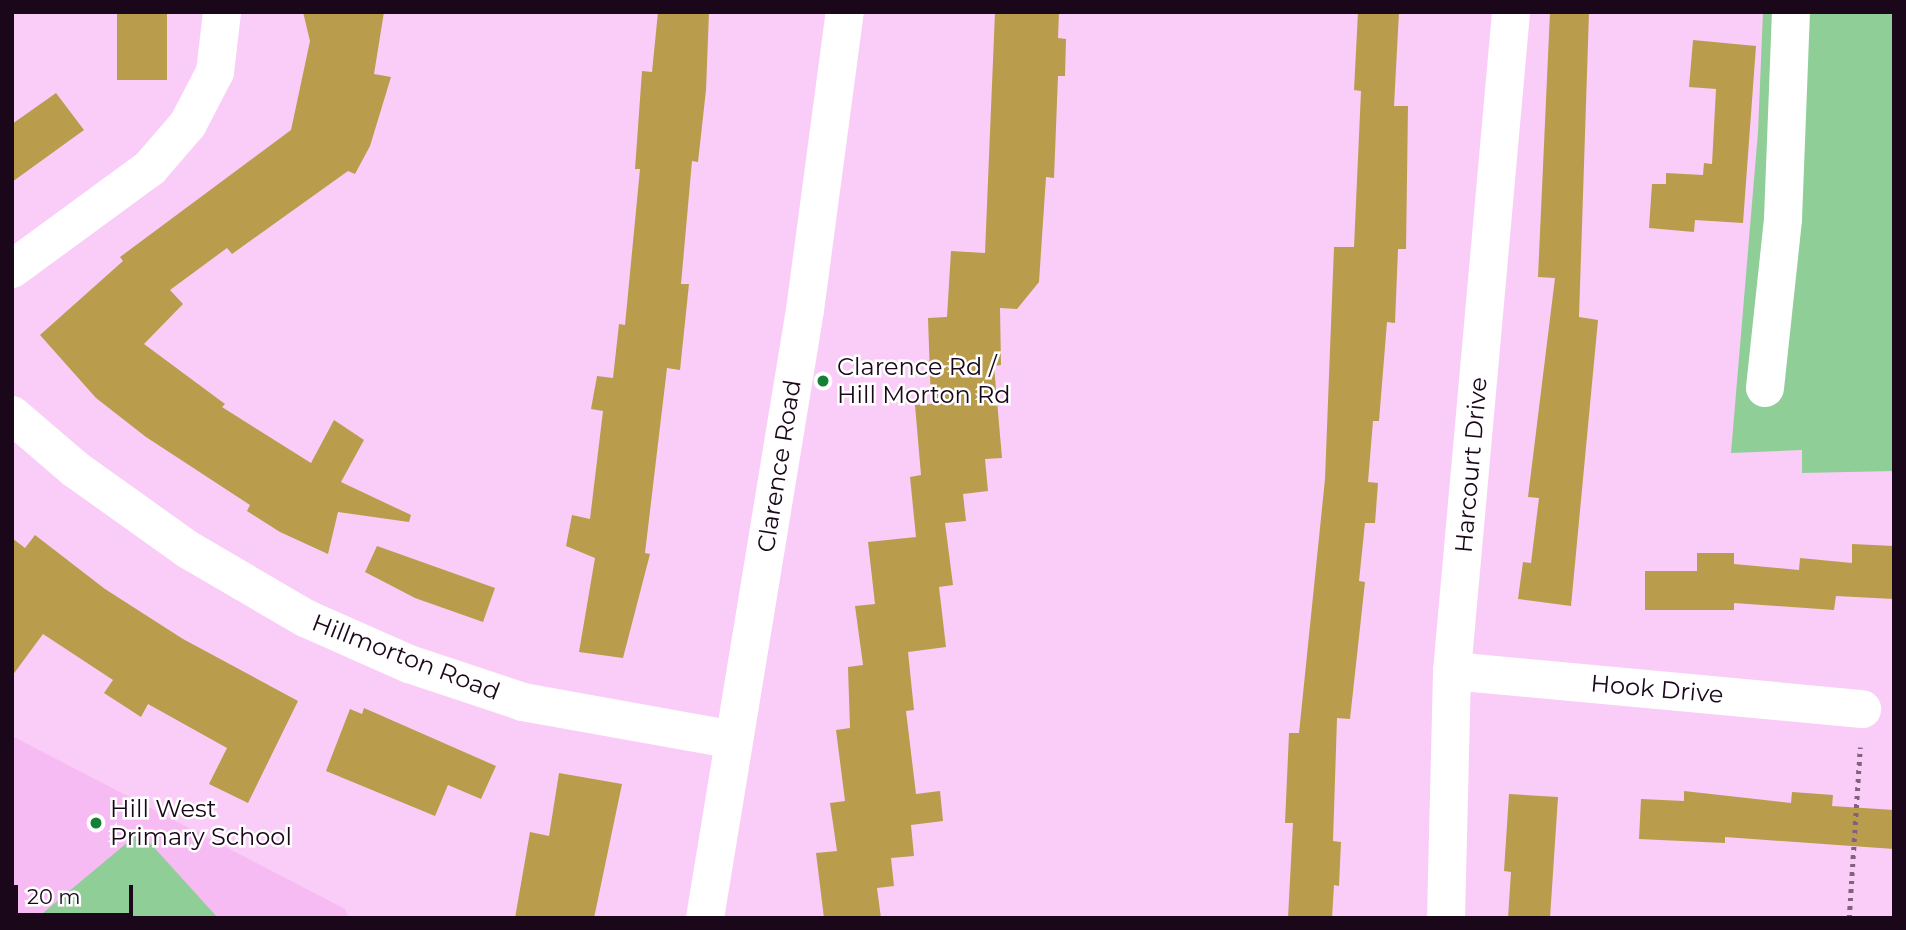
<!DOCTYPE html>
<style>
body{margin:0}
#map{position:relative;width:1906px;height:930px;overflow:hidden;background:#f9cdf7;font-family:Montserrat,sans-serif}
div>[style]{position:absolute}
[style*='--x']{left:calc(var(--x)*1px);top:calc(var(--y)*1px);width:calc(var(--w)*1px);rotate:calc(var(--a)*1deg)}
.built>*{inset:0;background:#f7bbf4}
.green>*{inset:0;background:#90ce98}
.building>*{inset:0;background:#ba9c4d;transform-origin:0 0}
.path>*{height:4.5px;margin-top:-2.25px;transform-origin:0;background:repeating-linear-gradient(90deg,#80627f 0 3.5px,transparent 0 8.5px)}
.minor>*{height:38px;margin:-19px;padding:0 19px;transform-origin:19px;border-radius:19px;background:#fff}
.dots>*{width:19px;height:19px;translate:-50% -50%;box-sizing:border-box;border:4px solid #fff;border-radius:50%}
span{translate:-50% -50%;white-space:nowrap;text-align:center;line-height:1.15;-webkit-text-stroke:5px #fff;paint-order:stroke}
.poi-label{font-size:24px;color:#1a081a}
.left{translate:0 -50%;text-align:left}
.street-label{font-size:24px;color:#1a081a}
.frame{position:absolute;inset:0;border:14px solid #1a081a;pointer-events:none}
.scale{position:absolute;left:14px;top:885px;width:119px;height:32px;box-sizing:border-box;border:4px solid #1a081a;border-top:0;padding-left:9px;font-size:21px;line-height:24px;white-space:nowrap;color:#1a081a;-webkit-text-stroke:5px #fff;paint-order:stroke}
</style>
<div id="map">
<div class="built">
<div style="clip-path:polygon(12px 736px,345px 909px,349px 918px,12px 918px)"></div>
</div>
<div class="green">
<div style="clip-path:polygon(1763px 12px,1894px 12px,1894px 471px,1802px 473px,1802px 450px,1731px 453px,1758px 132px)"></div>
<div style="clip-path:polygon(140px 832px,218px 918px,37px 918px)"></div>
</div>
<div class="building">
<div style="left:117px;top:12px;width:50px;height:68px"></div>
<div style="clip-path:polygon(303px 12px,384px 12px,374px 74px,391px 77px,370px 146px,355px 174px,348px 171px,232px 254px,227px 248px,170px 290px,183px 304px,144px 344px,225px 404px,222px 407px,311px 463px,334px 420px,364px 440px,341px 482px,411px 515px,409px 522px,338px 512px,328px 554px,280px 532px,247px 511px,250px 505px,146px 437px,96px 398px,40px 335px,123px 261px,120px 257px,291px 130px,310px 41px)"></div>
<div style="clip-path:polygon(658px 12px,709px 12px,706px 90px,698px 162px,692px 161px,681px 284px,689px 284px,680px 370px,667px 368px,645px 553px,650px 554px,623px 658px,579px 652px,595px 558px,566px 546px,572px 515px,590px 519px,603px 411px,591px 409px,597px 376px,613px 378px,619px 324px,625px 325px,640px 169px,635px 169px,642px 71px,652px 72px)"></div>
<div style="clip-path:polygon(995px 12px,1059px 12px,1058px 38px,1066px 39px,1065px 76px,1058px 76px,1054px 178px,1046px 177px,1039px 282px,1017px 309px,1000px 308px,1001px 365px,994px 366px,1002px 458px,985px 459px,988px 491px,963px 494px,966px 521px,945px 523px,953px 585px,939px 587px,946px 647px,908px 652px,914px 710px,906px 711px,916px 794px,940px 791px,943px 821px,911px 825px,914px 856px,891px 858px,894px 886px,877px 888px,881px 918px,824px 918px,816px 853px,837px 851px,830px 803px,845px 801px,836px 730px,850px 728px,848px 667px,863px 665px,855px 606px,875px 604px,868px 542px,916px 537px,910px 477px,921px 475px,915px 405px,931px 404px,928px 318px,947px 317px,951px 251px,985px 253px)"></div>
<div style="clip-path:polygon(1358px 12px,1399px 12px,1394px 106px,1408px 106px,1406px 249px,1398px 249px,1395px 323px,1387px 322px,1379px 421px,1373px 421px,1368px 482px,1378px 483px,1375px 523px,1365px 523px,1359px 581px,1365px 582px,1350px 719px,1337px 718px,1333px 841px,1341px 842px,1339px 886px,1334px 885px,1332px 918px,1288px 918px,1293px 823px,1285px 823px,1289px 733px,1299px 733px,1325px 479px,1334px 247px,1354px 247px,1361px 91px,1354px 90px)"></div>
<div style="clip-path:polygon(1550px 12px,1589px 12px,1579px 317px,1598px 320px,1571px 606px,1518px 599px,1523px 562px,1531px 563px,1539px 498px,1528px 497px,1555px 278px,1538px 277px)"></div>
<div style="clip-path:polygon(1693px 40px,1756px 46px,1743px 223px,1695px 220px,1694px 232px,1649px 228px,1652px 184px,1666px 184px,1666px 173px,1703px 175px,1704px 163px,1712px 164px,1716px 89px,1689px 87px)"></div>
<div style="clip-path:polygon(56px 93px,84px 130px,12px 182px,12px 124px)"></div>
<div style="clip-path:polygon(35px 535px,105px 589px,183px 639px,298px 701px,248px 803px,209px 784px,227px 748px,148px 704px,141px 717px,104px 693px,113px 680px,43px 634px,12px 676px,12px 538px,25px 548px)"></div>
<div style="clip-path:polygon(1852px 544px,1894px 546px,1894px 599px,1836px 596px,1834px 610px,1734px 603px,1734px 610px,1645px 610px,1645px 571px,1697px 571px,1697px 553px,1734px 553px,1734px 564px,1799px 570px,1800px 558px,1852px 563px)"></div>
<div style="clip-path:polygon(377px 546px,495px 588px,483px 622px,415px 598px,365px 572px)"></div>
<div style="clip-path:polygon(364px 708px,496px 766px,481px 799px,448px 785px,435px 816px,326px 771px,350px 709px,362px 714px)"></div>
<div style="clip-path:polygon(559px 773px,622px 784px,594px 918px,515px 918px,530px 832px,549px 836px)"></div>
<div style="clip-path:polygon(1684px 791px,1791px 803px,1792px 792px,1833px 795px,1832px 806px,1894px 810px,1894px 849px,1725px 837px,1725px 843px,1639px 839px,1641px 799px,1684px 801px)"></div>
<div style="clip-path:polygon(1509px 794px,1558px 797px,1550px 918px,1508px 918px,1511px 872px,1504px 871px)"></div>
</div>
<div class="path">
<div style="--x:1849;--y:918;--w:171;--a:-86.3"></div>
</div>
<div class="minor">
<div style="--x:12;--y:269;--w:171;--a:-36.2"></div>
<div style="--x:150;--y:168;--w:58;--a:-49.2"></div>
<div style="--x:188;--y:124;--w:59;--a:-62.6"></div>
<div style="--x:215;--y:72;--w:60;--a:-83.3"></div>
<div style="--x:1765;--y:388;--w:170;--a:-83.9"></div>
<div style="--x:1783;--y:219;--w:207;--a:-87.8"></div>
<div style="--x:12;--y:415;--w:83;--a:40.6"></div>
<div style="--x:75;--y:469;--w:138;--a:35.5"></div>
<div style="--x:187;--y:549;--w:137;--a:30.3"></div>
<div style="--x:305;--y:618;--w:114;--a:23.9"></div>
<div style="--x:409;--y:664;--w:120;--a:18.4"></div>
<div style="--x:523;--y:702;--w:214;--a:10.2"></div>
<div style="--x:1452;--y:671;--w:412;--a:5.3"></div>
<div style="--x:705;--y:918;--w:616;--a:-80.66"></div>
<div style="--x:805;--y:310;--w:301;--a:-82.4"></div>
<div style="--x:1446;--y:918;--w:247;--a:-88.6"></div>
<div style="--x:1452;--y:671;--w:662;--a:-84.88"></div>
</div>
<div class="dots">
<div style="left:823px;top:381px;background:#138035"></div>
<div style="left:96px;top:823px;background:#138035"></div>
</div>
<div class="poi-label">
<span class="left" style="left:837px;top:381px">Clarence Rd /<br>Hill Morton Rd</span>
<span class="left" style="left:110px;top:823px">Hill West<br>Primary School</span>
</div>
<div class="street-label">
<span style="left:1471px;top:465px;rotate:-85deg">Harcourt Drive</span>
<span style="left:779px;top:466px;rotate:-81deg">Clarence Road</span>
<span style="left:406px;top:657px;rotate:21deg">Hillmorton Road</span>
<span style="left:1657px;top:689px;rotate:5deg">Hook Drive</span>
</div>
<div class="frame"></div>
<div class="scale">20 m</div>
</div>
